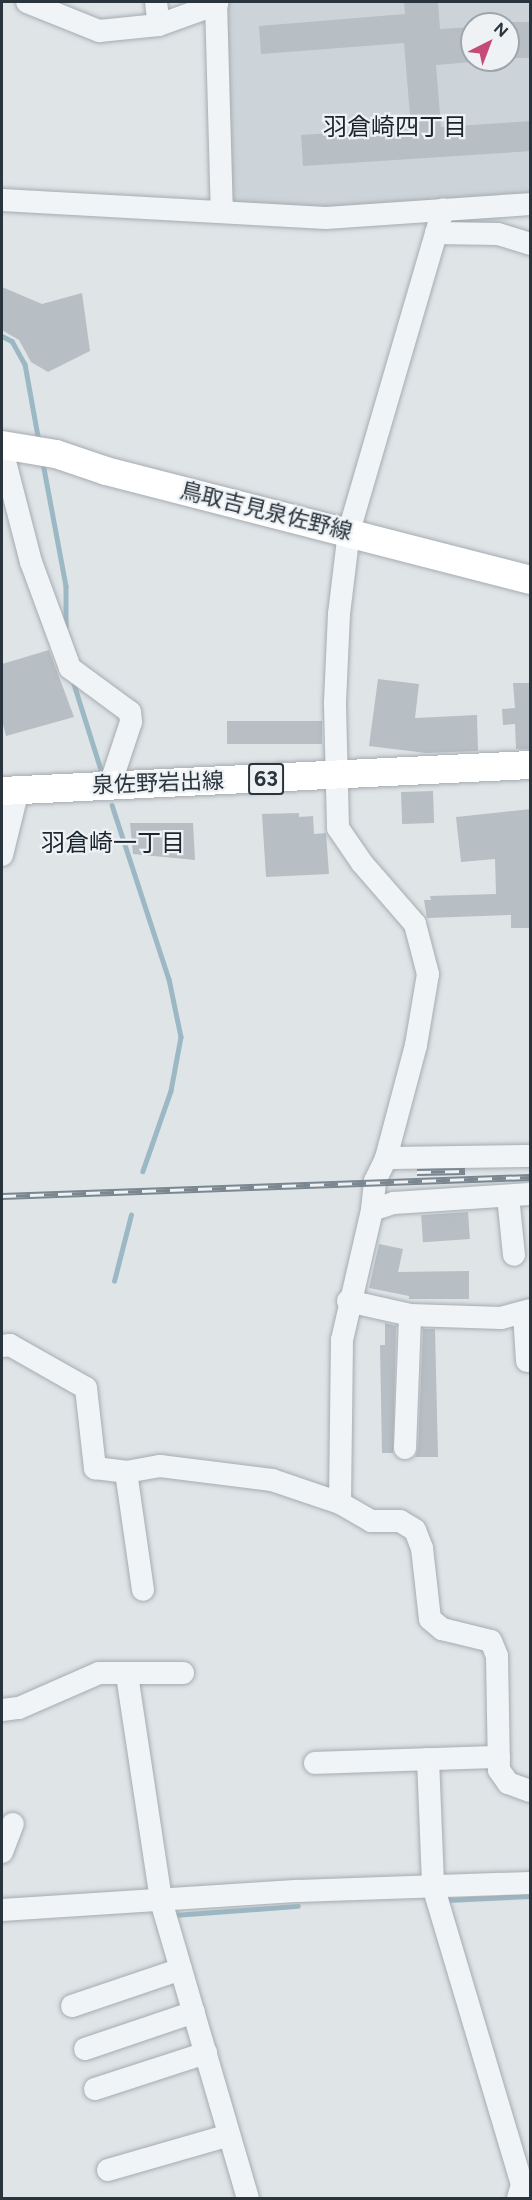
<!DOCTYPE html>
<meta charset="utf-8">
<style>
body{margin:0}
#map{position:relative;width:532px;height:2200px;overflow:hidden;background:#dfe4e7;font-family:Figtree,"Noto Sans JP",sans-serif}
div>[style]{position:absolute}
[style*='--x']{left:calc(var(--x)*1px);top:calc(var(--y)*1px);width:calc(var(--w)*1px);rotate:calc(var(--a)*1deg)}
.built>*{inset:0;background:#cdd4d9}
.stream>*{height:4.5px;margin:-2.25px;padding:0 2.25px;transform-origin:2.25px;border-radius:2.25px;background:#9cb8c5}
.building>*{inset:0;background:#b7bec4;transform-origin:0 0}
.roads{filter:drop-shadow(0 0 2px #a5acb1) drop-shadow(0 0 2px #a5acb1)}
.minor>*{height:22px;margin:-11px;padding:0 11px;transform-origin:11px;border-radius:11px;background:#f1f4f6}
.major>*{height:28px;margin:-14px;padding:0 14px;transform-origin:14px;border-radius:14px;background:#fff}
.rail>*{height:7px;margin-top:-3.5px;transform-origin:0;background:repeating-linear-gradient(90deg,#eef2f5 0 14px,#7a8690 0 28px);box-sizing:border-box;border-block:2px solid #7a8690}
span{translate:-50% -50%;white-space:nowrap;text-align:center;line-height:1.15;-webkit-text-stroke:4.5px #eef2f5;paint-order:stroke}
.shield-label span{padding:2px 4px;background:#eef2f5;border:2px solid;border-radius:4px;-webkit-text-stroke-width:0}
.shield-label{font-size:21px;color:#29343d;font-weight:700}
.street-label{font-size:22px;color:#29343d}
.neighbourhood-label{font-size:24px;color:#1b252e}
.frame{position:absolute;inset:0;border:3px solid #29343d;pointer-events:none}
.north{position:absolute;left:460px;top:12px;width:60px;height:60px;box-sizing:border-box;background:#eef2f5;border:2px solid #9fa6ab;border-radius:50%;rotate:42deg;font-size:16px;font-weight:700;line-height:24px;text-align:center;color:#29343d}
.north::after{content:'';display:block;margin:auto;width:21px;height:27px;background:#c54b76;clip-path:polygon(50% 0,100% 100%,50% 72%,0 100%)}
</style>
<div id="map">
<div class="built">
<div style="clip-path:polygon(evenodd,226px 2px,530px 2px,530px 193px,323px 210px,236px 204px,227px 195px,226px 2px,472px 24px,508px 24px,508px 60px,472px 60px,472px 24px)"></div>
</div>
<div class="stream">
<div style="--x:2;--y:336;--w:11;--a:27"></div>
<div style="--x:12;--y:341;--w:26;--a:61"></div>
<div style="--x:25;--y:364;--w:79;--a:79.8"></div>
<div style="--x:43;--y:463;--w:125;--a:79.4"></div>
<div style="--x:66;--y:586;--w:40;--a:90"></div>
<div style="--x:74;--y:684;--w:93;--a:72.5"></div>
<div style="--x:112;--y:805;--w:183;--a:71.9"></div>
<div style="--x:169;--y:979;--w:59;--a:78.3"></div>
<div style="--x:181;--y:1037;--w:55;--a:100.5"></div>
<div style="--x:171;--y:1091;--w:85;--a:109.3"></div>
<div style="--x:114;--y:1281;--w:68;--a:-75.6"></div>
<div style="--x:448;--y:1900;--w:82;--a:-2.8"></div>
<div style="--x:174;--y:1915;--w:124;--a:-4.2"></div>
</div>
<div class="building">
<div style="clip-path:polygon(404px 2px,438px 2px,440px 29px,472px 27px,472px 62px,436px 65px,441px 127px,531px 121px,531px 151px,303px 166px,301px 135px,411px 128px,404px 43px,261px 54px,259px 26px,405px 14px)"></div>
<div style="left:531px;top:22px;width:36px;height:23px;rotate:90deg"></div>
<div style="clip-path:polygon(2px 287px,42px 304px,82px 293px,90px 351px,48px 372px,31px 362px,19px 340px,2px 330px)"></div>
<div style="clip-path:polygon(49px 650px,74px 717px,6px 736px,2px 720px,2px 664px)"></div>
<div style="clip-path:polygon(378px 679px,419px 684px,415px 718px,477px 715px,478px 751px,426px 753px,369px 746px)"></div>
<div style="clip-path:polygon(513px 683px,531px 683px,531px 749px,516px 749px,515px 724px,503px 725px,502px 709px,515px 708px)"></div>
<div style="left:322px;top:721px;width:23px;height:95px;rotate:90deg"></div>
<div style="left:433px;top:791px;width:32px;height:32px;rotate:88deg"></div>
<div style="clip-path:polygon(531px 809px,531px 928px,511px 928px,511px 915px,427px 918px,424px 900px,431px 900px,430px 896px,496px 894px,495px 859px,461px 862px,456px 817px)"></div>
<div style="clip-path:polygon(299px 813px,299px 817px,313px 816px,314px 834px,326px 833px,329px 874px,266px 877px,262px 814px)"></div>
<div style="clip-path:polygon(130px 823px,193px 823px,195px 860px,133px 854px)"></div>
<div style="left:468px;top:1212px;width:27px;height:47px;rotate:86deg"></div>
<div style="clip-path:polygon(379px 1244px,403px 1249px,398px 1272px,469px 1271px,469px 1299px,409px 1299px,409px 1296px,369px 1288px)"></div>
<div style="clip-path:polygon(385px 1323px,396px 1326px,393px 1453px,382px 1453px,380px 1345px,385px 1345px)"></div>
<div style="clip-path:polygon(423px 1329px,435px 1329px,438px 1457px,415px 1457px,418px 1449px)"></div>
</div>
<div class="roads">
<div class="minor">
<div style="--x:27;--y:2;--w:78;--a:21.9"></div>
<div style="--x:99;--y:31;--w:60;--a:-5.7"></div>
<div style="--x:159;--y:25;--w:62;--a:-19.9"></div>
<div style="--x:156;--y:2;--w:23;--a:83"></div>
<div style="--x:216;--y:2;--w:210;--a:88.4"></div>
<div style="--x:2;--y:200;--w:324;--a:3.2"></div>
<div style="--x:326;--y:218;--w:204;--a:-3.9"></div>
<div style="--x:436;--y:233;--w:62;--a:0.9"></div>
<div style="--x:498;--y:234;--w:34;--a:17"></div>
<div style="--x:2;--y:450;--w:116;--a:75.5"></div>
<div style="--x:31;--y:562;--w:113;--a:69.8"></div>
<div style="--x:70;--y:668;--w:74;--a:36.3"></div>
<div style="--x:130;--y:712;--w:10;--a:84"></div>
<div style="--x:131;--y:722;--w:66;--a:108.4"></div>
<div style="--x:2;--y:855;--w:67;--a:-76.2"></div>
<div style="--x:386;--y:1158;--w:144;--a:-0.8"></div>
<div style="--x:508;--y:1196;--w:59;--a:84.2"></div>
<div style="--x:372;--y:1210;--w:23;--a:-18"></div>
<div style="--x:394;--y:1203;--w:136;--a:-3.8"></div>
<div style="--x:348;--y:1301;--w:64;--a:12.7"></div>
<div style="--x:410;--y:1315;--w:91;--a:1.9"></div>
<div style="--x:501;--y:1318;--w:30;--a:-15"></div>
<div style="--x:524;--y:1313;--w:48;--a:86.4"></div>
<div style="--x:2;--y:1346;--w:8;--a:-7"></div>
<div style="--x:10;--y:1345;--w:87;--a:29.5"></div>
<div style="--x:86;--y:1388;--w:81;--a:83.6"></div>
<div style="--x:95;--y:1468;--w:31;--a:7"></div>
<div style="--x:126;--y:1472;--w:35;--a:-10"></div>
<div style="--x:160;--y:1466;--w:113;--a:7.1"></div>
<div style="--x:272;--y:1480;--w:72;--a:18.7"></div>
<div style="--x:340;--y:1503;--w:36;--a:30"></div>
<div style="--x:371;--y:1521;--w:29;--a:0"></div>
<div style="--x:400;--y:1521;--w:17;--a:31"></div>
<div style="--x:415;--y:1530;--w:19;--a:69"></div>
<div style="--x:422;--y:1548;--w:71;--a:83.6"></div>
<div style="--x:430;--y:1619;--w:16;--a:40"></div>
<div style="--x:442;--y:1629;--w:50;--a:13.8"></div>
<div style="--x:491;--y:1641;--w:16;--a:68"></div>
<div style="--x:497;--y:1656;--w:114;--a:89"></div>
<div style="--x:499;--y:1770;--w:16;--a:55"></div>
<div style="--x:508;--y:1783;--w:23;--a:20"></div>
<div style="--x:405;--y:1448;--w:133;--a:-87.8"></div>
<div style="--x:126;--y:1472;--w:119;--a:81.8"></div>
<div style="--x:340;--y:1503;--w:163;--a:-89.3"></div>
<div style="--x:342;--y:1340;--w:133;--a:-77"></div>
<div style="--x:372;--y:1210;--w:29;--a:-84"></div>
<div style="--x:375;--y:1181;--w:25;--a:-64"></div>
<div style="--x:386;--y:1158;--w:117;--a:-75.1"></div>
<div style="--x:416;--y:1045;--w:72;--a:-80.4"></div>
<div style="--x:428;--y:974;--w:52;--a:-104.6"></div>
<div style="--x:415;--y:924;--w:81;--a:-131"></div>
<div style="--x:362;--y:863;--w:42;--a:-124.4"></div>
<div style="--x:338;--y:828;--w:126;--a:-91.4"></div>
<div style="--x:335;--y:702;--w:88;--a:-87.4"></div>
<div style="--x:339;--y:614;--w:84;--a:-83.1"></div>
<div style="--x:349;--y:531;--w:335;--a:-73.7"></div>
<div style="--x:127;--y:1675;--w:229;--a:81.4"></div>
<div style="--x:161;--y:1901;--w:309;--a:73.7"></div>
<div style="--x:2;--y:1710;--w:17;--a:-7"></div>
<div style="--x:19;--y:1708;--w:87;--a:-23.6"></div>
<div style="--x:99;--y:1673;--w:84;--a:0"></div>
<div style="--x:428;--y:1759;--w:127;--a:87.7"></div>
<div style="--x:433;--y:1886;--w:312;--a:73.4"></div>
<div style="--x:522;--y:2185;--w:14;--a:107"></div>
<div style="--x:315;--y:1763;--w:184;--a:-1.9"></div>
<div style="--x:2;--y:1852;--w:30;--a:-69"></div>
<div style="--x:2;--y:1910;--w:297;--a:-3.7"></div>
<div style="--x:298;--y:1891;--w:232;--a:-2"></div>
<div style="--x:72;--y:2006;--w:115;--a:-18.7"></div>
<div style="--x:85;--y:2049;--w:115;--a:-18.7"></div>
<div style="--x:95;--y:2089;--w:117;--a:-18"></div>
<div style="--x:108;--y:2170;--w:126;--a:-16.1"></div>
</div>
<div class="major">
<div style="--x:2;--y:445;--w:55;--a:9.5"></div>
<div style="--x:56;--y:454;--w:53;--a:18.8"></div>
<div style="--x:106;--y:471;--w:438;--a:14.4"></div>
<div style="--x:2;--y:791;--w:529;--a:-2.82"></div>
</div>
</div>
<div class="rail">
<div style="--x:417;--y:1172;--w:48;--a:-1.2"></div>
<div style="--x:2;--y:1196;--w:528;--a:-2.06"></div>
</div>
<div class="shield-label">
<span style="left:266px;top:779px">63</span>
</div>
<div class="street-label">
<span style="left:266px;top:511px;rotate:14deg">鳥取吉見泉佐野線</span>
<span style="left:158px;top:783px;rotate:-2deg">泉佐野岩出線</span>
</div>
<div class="neighbourhood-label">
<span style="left:395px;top:127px">羽倉崎四丁目</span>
<span style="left:113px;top:843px">羽倉崎一丁目</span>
</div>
<div class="frame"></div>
<div class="north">N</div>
</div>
